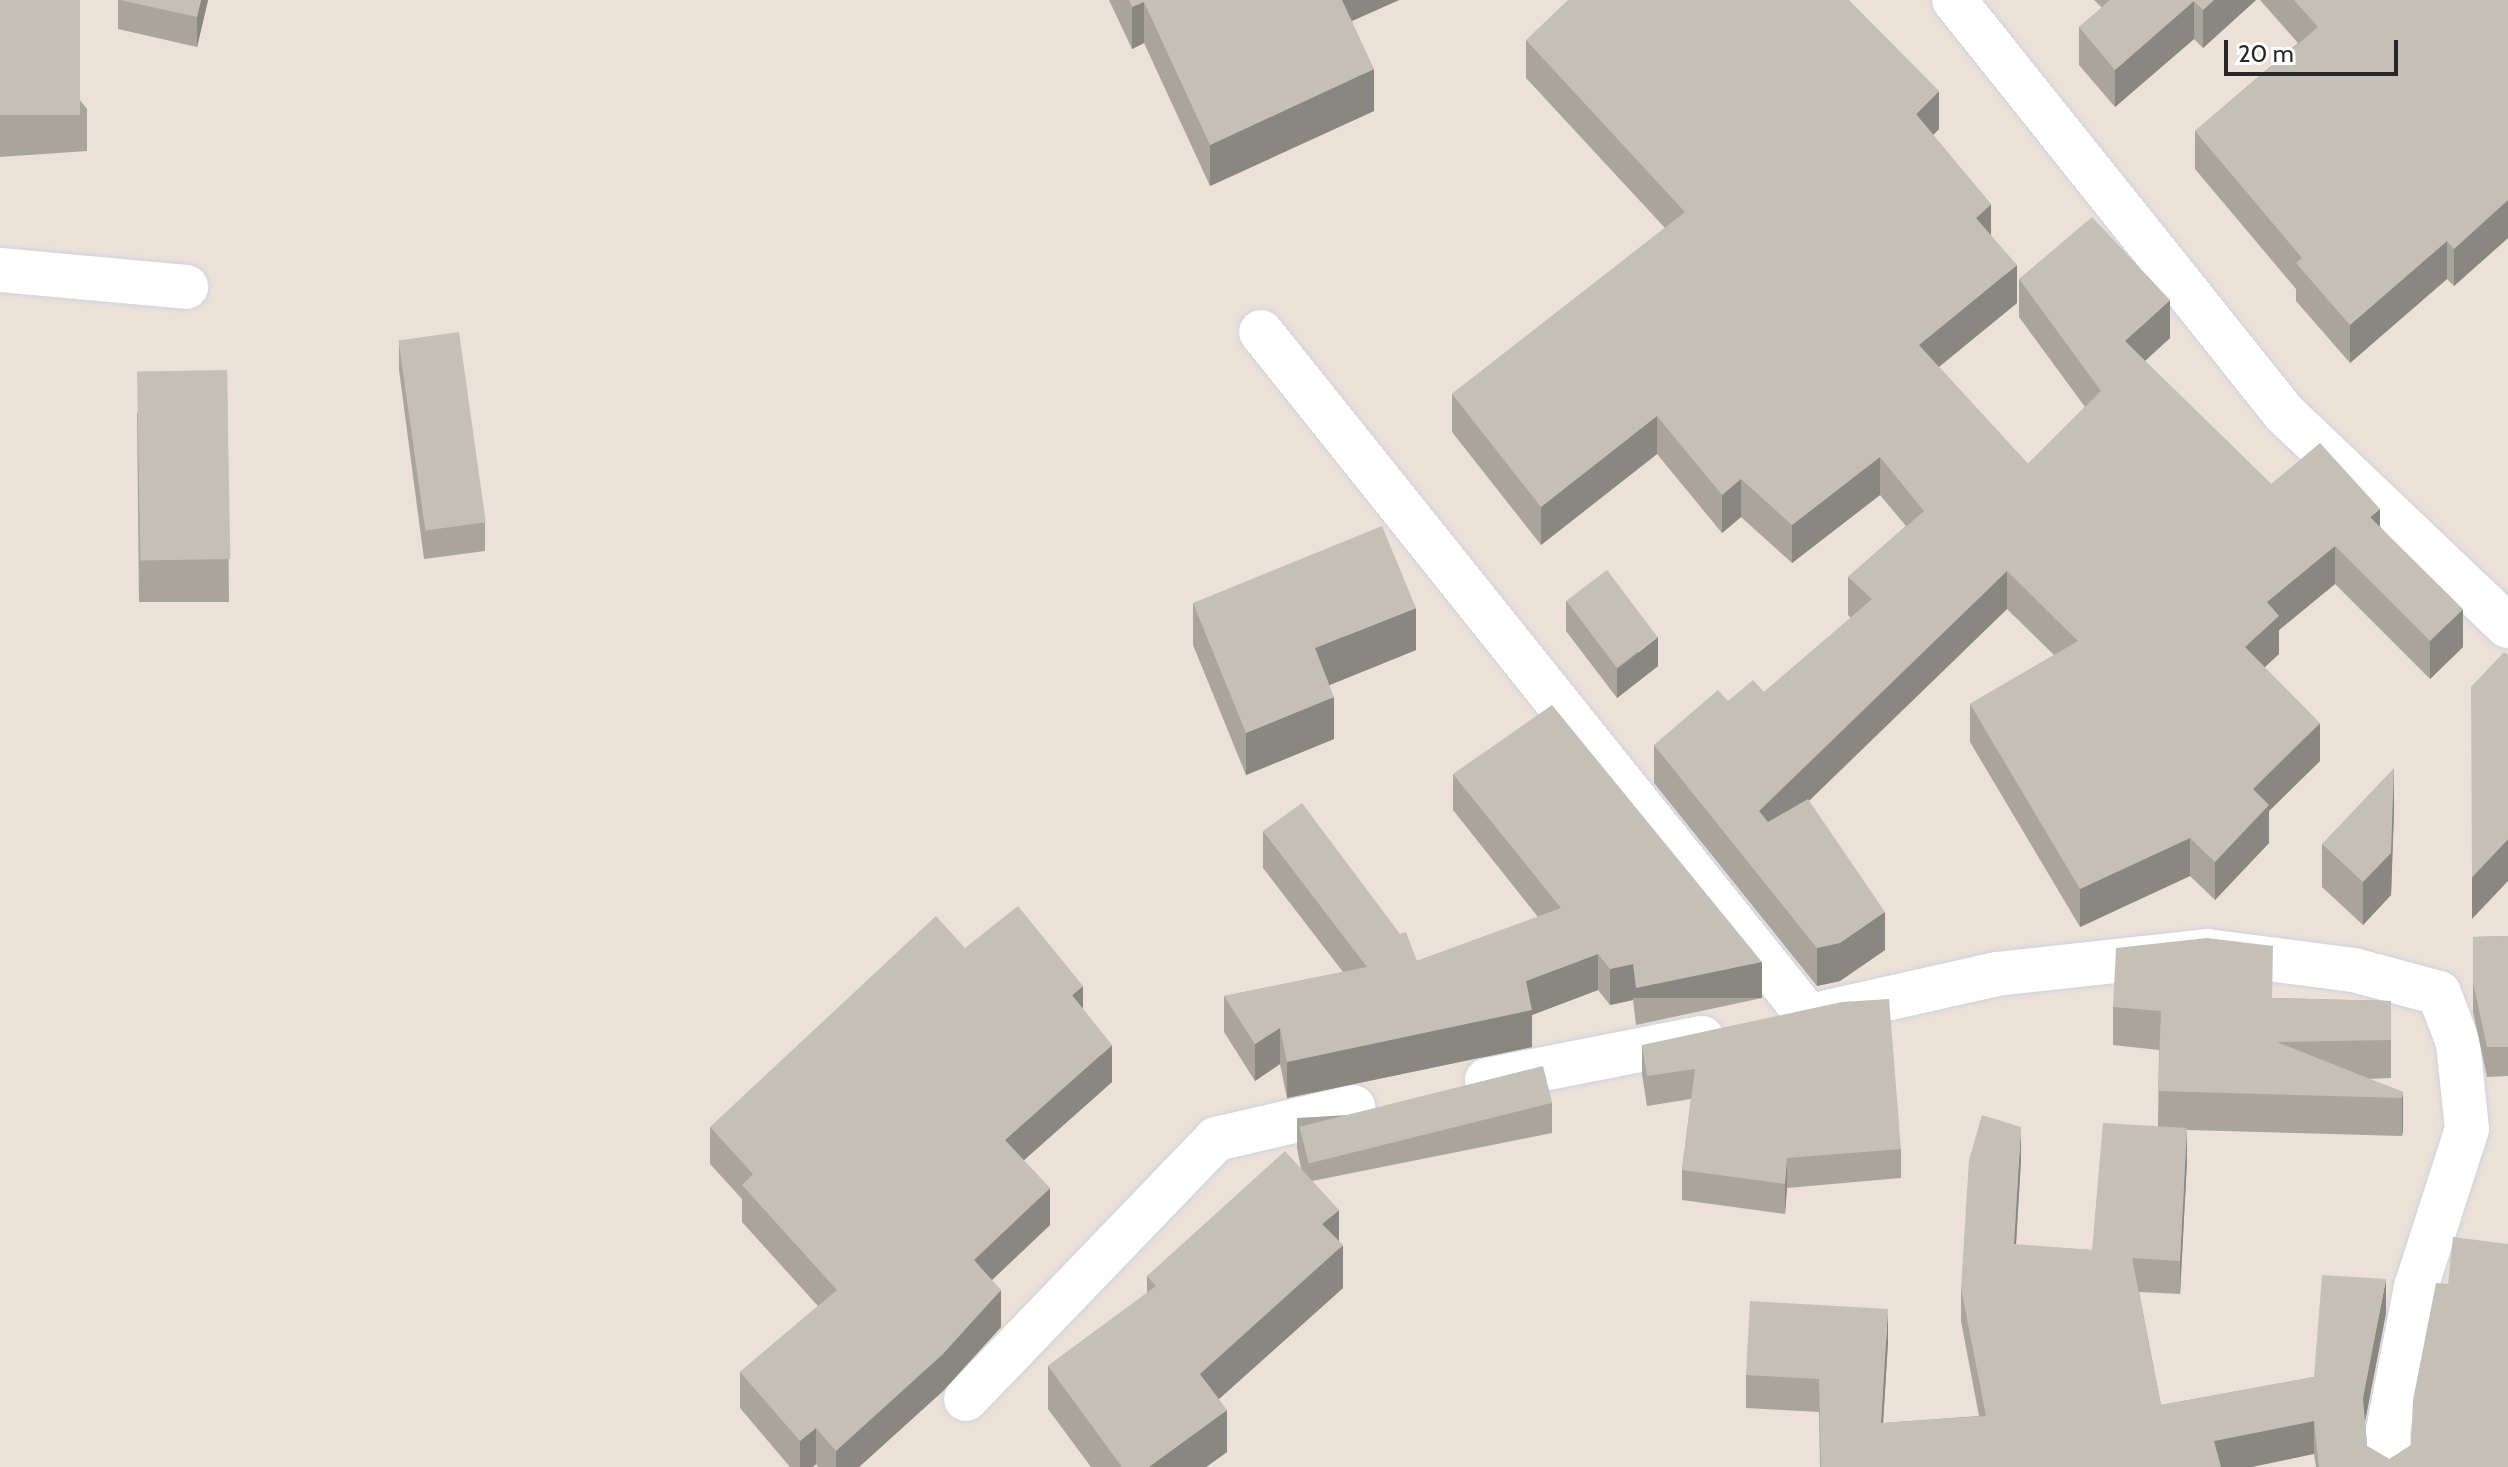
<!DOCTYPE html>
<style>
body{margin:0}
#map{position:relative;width:2508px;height:1467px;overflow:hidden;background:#ece1d7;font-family:Cabin,sans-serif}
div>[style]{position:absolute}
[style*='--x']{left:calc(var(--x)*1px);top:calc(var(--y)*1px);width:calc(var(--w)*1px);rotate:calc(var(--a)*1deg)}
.roads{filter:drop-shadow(0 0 2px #cdd2e2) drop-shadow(0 0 2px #cdd2e2)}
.street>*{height:44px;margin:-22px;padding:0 22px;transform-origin:22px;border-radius:22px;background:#fff}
.wall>*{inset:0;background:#a9a59d}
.shaded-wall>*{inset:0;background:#8a8680;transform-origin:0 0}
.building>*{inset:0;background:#c5c0b7;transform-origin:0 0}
span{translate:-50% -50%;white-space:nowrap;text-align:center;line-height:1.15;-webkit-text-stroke:7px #fff;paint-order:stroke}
.scale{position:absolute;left:2224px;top:40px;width:174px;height:36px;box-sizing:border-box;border:4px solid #272727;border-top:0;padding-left:10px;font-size:24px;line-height:28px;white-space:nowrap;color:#272727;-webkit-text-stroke:6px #fff;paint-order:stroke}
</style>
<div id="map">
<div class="roads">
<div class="street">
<div style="--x:1954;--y:0;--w:529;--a:51.37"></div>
<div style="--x:2284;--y:413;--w:309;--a:43.6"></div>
<div style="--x:0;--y:270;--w:187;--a:5.2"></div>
<div style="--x:1261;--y:332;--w:877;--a:51.34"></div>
<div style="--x:1828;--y:1012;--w:172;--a:-12.7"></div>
<div style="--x:1996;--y:974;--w:212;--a:-6.2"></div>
<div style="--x:2207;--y:951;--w:148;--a:7.4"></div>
<div style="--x:2354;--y:970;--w:88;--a:15.1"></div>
<div style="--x:2439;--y:993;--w:53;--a:69.2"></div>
<div style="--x:2458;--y:1043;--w:86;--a:84"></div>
<div style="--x:2467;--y:1129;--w:166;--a:107.9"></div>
<div style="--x:2416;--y:1287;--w:147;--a:101"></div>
<div style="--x:2388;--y:1431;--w:36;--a:88"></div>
<div style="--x:1487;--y:1080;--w:219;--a:-11.1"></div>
<div style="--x:966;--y:1399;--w:361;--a:-46.1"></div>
<div style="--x:1216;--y:1139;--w:141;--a:-13.1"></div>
</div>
</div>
<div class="wall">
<div style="clip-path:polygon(0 0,87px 109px,87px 151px,0 157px)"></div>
<div style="clip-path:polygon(118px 0,208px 0,197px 47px,118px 29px)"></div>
<div style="clip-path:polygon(1109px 0,1399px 0,1352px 21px,1374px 111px,1210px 186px,1144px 43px,1132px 49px)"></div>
<div style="clip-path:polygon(2094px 0,2256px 0,2203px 48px,2194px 39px,2115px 107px,2079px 65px,2079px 27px,2102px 8px)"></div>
<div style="clip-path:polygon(2260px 0,2508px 0,2508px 238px,2454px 286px,2447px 279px,2350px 363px,2296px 301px,2296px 289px,2195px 169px,2195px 131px,2298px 43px)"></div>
<div style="clip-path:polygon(1526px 40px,1939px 129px,1933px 135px,1991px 235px,2017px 303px,1939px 367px,2028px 464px,2085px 407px,2019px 317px,2019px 279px,2170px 338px,2145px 361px,2271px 484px,2380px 526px,2463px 647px,2430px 679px,2335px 584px,2279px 630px,2279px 654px,2265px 667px,2320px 761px,2269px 811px,2269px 843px,2215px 900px,2190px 876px,2080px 927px,1970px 742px,1970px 704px,2054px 655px,2007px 609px,1809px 801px,1885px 950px,1840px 981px,1817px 986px,1654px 783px,1654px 745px,1728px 701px,1764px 692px,1851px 618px,1848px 615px,1848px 577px,1906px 526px,1880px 495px,1792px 563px,1741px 517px,1722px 533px,1657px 454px,1541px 545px,1452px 432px,1452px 394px,1665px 228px,1526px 78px)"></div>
<div style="clip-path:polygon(399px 340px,485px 522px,485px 551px,424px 559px,399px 370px)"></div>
<div style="clip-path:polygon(227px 370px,229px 602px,139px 602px,137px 413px)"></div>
<div style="clip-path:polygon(1566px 601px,1658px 666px,1617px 698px,1566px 631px)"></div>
<div style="clip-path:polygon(1193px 603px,1416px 650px,1329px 685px,1334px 739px,1246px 775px,1193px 645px)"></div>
<div style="clip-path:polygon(1453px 774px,1762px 998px,1636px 1025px,1633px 1000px,1610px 1005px,1598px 990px,1532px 1015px,1532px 1047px,1287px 1098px,1280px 1064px,1255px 1081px,1224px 1032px,1224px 996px,1343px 972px,1263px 868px,1263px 831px,1417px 961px,1538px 917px,1453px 810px)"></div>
<div style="clip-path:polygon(2394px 811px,2391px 895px,2363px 925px,2322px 887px,2322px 844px)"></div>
<div style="clip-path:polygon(2508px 936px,2508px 1076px,2487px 1077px,2473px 1012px,2473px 937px)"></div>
<div style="clip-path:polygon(2273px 998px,2391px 1001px,2391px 1078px,2369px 1079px,2403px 1092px,2402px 1136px,2187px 1130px,2187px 1161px,2180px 1294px,2139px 1292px,2161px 1405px,2314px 1377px,2386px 1313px,2365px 1421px,2367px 1446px,2389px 1459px,2508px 1467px,2316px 1467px,2314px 1454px,1820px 1467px,1819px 1412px,1746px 1408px,1746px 1375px,1888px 1342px,1883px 1423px,1979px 1416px,1961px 1321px,1961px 1288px,2021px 1160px,2016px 1245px,2092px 1250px,2158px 1126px,2159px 1050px,2113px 1045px,2113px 1007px)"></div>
<div style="clip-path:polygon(1083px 1009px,1112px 1082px,1024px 1160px,1050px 1225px,992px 1280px,1001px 1327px,943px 1391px,859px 1467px,818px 1467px,816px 1464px,813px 1467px,790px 1467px,740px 1408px,740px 1372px,818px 1306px,742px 1222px,742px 1199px,710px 1164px,710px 1127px)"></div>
<div style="clip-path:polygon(1642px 1045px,1901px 1149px,1901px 1178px,1787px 1188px,1785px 1214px,1682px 1200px,1682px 1170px,1691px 1099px,1647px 1106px,1642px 1074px)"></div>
<div style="clip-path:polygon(1552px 1103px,1552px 1133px,1312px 1181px,1339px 1241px,1343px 1288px,1219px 1399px,1227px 1452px,1206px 1467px,1091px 1467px,1048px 1409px,1048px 1366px,1147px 1293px,1147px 1276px,1301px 1169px,1297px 1148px,1297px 1118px)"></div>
</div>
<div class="shaded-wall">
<div style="clip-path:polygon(201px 0,208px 0,197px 47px,197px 17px)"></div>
<div style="clip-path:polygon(1336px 0,1399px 0,1336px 28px)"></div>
<div style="clip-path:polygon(2214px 0,2256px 0,2203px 48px,2203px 10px)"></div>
<div style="clip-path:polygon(2194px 1px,2194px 39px,2115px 107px,2115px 70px)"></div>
<div style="clip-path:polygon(1144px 2px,1144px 43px,1132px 49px,1132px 7px)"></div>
<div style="clip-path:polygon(1374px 69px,1374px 111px,1210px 186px,1210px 145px)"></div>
<div style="clip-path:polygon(1939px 91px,1939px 129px,1916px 152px,1916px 114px)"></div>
<div style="clip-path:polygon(2508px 200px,2508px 238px,2454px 286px,2454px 249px)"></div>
<div style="clip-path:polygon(1991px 204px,1991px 242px,1976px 218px)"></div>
<div style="clip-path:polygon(2447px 241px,2447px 279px,2350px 363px,2350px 325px)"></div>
<div style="clip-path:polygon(2017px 265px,2017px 303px,1919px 383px,1919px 345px)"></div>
<div style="clip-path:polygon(2170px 300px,2170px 338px,2125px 379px,2125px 341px)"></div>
<div style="clip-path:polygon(1657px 416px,1657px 454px,1541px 545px,1541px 507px)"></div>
<div style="clip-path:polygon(1880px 457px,1880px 495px,1792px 563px,1792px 525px)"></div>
<div style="clip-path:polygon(1741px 479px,1741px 517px,1722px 533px,1722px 495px)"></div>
<div style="clip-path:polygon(2380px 509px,2380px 547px,2370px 517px)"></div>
<div style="clip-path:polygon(2335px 546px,2335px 584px,2279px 630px,2279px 654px,2245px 685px,2245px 647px,2267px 602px)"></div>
<div style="clip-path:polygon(2007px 571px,2007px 609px,1759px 849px,1759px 811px)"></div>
<div style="clip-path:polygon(1416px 608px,1416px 650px,1315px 691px,1315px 648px)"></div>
<div style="clip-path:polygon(2463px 609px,2463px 647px,2430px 679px,2430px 641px)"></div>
<div style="clip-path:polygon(1658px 637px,1658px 666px,1617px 698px,1617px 669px)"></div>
<div style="clip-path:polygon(1334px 697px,1334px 739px,1246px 775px,1246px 733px)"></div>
<div style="clip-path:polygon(2320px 723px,2320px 761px,2269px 811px,2269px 843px,2215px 900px,2215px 862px,2253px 789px)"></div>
<div style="clip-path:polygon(2394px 768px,2394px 811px,2391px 895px,2363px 925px,2363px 882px)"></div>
<div style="clip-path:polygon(2190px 838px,2190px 876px,2080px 927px,2080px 889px)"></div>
<div style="clip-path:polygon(2508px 839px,2508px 881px,2472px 919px,2472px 877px)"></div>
<div style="clip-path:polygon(1885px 912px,1885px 950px,1840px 981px,1817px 986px,1817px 948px)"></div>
<div style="clip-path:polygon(1598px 954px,1598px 990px,1532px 1015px,1532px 1047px,1287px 1098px,1287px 1062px,1526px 981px)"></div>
<div style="left:1762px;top:962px;width:36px;height:129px;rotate:90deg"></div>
<div style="clip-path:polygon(1633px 964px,1633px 1000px,1610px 1005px,1610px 969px)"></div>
<div style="clip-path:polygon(1083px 986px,1083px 1023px,1072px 995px)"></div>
<div style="clip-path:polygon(1280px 1028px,1280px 1064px,1255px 1081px,1255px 1044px)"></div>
<div style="clip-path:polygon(1112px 1045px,1112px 1082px,1005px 1177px,1005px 1140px)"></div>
<div style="clip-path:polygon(2403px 1092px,2403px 1131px,2402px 1136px,2402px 1098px)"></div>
<div style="clip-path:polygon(2021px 1127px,2021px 1160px,2014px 1278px,2014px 1244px)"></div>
<div style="clip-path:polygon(2187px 1128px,2187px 1161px,2180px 1294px,2180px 1261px)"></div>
<div style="clip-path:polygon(1787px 1158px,1787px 1188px,1785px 1214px,1785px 1184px)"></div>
<div style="clip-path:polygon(1050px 1188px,1050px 1225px,974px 1297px,974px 1260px)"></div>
<div style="clip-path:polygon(1339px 1210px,1339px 1249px,1343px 1245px,1343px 1288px,1200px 1416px,1200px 1374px,1322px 1224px)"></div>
<div style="clip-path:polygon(2386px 1279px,2386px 1313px,2363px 1432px,2363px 1398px)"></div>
<div style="clip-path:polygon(1001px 1290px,1001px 1327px,943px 1391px,859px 1467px,836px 1467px,836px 1451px)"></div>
<div style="clip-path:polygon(1888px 1309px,1888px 1342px,1881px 1456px,1881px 1423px)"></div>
<div style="clip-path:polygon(1227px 1410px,1227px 1452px,1206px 1467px,1149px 1467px)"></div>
<div style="clip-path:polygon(2314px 1421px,2314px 1454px,2252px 1467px,2214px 1467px,2214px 1441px)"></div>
<div style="clip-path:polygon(816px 1428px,816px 1464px,813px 1467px,800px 1467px,800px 1441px)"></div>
</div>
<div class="building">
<div style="left:0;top:0;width:80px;height:115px"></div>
<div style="clip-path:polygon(120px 0,201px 0,197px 17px)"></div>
<div style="clip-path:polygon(1129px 0,1342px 0,1374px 69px,1210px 145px,1144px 2px,1132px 7px)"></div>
<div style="clip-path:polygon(1568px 0,1849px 0,1939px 91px,1916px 114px,1991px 204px,1976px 218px,2017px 265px,1919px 345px,2028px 464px,2101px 391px,2019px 279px,2092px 217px,2170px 300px,2125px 341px,2271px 484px,2320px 443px,2380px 509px,2370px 517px,2463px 609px,2430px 641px,2335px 546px,2267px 602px,2279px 616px,2245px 647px,2320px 723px,2253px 789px,2269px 805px,2215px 862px,2190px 838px,2080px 889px,1970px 704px,2078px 641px,2007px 571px,1759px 811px,1768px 822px,1808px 799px,1885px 912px,1840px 943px,1817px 948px,1654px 745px,1718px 690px,1728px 701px,1753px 680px,1764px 692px,1872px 599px,1848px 577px,1924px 511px,1880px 457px,1792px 525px,1741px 479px,1722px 495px,1657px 416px,1541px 507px,1452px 394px,1685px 212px,1526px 40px)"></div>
<div style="clip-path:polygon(2110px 0,2214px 0,2203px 10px,2194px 1px,2115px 70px,2079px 27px)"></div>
<div style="clip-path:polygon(2294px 0,2508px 0,2508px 200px,2454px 249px,2447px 241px,2350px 325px,2296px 263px,2302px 258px,2195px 131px,2318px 27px)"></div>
<div style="left:459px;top:332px;width:192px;height:61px;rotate:82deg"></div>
<div style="left:227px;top:370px;width:189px;height:90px;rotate:89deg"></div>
<div style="clip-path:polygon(1382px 526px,1416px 608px,1315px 648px,1334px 697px,1246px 733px,1193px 603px)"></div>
<div style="left:1607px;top:570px;width:84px;height:51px;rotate:53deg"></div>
<div style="clip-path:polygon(2504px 652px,2508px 655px,2508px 839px,2472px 877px,2471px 687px)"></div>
<div style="clip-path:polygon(1552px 705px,1762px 962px,1636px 988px,1633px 964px,1610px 969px,1598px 954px,1526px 981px,1532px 1010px,1287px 1062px,1280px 1028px,1255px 1044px,1224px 996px,1367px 967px,1263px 831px,1302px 803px,1400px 934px,1406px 932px,1417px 961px,1561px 908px,1453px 774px)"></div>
<div style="clip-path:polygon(2394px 768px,2391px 853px,2363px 882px,2322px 844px)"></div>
<div style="clip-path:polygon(1018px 906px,1083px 986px,1072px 995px,1112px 1045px,1005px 1140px,1050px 1188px,974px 1260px,1001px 1290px,943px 1354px,836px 1451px,816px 1428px,800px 1441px,740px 1372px,837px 1290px,742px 1185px,753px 1174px,710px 1127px,936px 916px,965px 948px)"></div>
<div style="clip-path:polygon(2508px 936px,2508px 1047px,2487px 1047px,2473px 982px,2473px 937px)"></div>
<div style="clip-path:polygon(2207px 938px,2273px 946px,2272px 998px,2391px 1001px,2391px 1040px,2277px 1042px,2403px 1092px,2402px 1098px,2158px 1091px,2161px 1011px,2113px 1007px,2116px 948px)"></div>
<div style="clip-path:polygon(1889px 999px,1901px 1149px,1787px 1158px,1785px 1184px,1682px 1170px,1695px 1069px,1647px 1076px,1642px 1045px,1842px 1002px)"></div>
<div style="left:1543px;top:1066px;width:38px;height:251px;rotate:76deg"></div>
<div style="clip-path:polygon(1982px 1115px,2021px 1127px,2014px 1244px,2092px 1250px,2103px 1123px,2187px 1128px,2180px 1261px,2132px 1258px,2161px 1405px,2314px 1377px,2322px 1275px,2386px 1279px,2363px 1398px,2367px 1446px,2389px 1459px,2411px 1445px,2413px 1400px,2436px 1283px,2448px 1284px,2453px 1237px,2508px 1244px,2508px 1467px,2319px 1467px,2314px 1421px,2214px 1441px,2221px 1467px,1821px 1467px,1819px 1379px,1746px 1375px,1750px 1301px,1888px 1309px,1881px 1423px,1986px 1416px,1961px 1288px,1969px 1160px)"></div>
<div style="clip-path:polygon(1285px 1151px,1339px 1210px,1322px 1224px,1343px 1245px,1200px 1374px,1227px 1410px,1149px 1467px,1122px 1467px,1048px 1366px,1156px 1286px,1147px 1276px)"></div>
</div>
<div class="scale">20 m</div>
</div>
